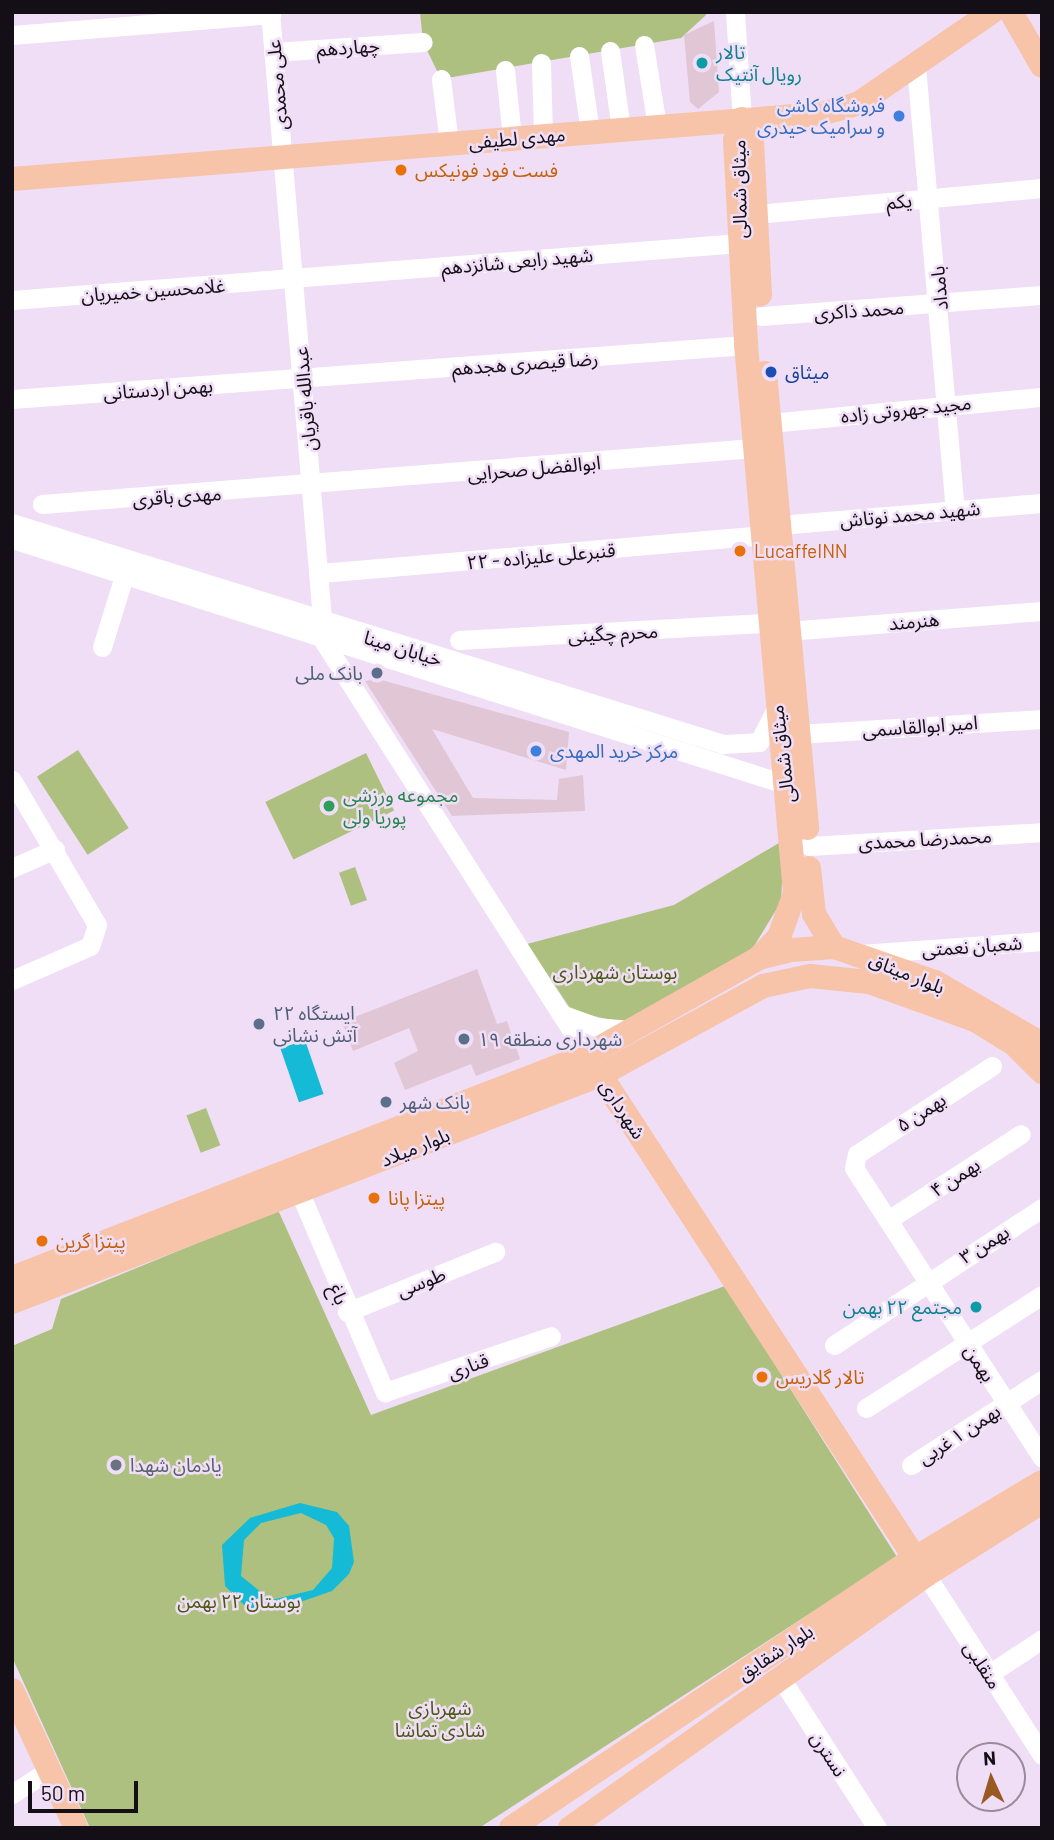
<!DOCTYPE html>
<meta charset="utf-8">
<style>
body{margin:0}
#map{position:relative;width:1054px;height:1840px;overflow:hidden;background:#efdef5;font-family:Barlow,"Noto Sans Arabic",sans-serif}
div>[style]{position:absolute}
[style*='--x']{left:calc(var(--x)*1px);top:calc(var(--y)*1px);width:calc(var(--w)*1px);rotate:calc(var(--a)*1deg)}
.green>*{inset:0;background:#aec07f;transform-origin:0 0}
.water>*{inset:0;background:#15bbd6;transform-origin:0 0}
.building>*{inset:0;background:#e1c6d5}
.minor>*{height:19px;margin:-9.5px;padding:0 9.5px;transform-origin:9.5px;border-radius:9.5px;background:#fff}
.major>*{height:24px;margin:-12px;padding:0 12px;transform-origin:12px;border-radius:12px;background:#f7c4aa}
.dots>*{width:19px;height:19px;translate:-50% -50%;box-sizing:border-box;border:4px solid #efdef5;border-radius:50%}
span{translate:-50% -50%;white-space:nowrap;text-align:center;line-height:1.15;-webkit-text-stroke:5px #efdef5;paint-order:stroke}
.street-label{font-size:19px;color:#140e16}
.culture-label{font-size:19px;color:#0d838f}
.left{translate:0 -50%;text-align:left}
.right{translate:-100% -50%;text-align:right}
.shop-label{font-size:19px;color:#366cbe}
.food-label{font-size:19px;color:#c56008}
.transit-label{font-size:19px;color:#164399}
.service-label{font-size:19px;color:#4e5e75}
.leisure-label{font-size:19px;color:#27864d}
.park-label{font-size:19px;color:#4a5814}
.worship-label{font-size:19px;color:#5b616d}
.frame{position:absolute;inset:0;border:14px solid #140e16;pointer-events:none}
.north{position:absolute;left:956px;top:1742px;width:70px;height:70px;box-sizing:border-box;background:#efdef5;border:2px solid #978b9c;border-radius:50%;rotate:356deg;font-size:19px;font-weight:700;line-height:28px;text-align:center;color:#140e16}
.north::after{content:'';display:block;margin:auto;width:24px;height:32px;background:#995a22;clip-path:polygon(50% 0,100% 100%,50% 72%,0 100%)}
.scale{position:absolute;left:28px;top:1781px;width:110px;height:32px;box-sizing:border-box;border:4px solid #140e16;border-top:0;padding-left:9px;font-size:21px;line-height:24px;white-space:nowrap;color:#140e16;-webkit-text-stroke:5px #efdef5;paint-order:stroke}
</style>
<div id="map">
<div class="green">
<div style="clip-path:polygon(420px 12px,706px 12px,706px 15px,681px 38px,441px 79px,423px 42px)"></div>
<div style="left:78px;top:750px;width:93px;height:49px;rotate:57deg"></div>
<div style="left:366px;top:753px;width:64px;height:112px;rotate:64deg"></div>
<div style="clip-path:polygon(784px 840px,781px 902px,751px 951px,628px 1024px,572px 1011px,527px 944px,674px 905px)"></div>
<div style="left:355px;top:867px;width:35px;height:17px;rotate:70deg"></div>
<div style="left:206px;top:1108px;width:40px;height:21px;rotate:69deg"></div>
<div style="clip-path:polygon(278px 1210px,371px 1415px,725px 1286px,897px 1557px,479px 1828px,90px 1828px,12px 1657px,12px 1346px,52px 1329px,61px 1299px)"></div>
</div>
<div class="water">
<div style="left:305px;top:1040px;width:57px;height:26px;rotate:71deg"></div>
<div style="clip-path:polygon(evenodd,300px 1503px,337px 1512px,349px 1526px,354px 1562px,349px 1574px,332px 1591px,277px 1610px,247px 1608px,225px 1586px,222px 1545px,250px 1518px,300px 1503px,301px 1513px,326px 1525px,334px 1538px,332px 1568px,313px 1590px,271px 1600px,241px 1576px,244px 1540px,261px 1523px,301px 1513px)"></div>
</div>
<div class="building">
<div style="clip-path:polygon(714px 21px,719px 92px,698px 109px,690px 102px,684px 35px)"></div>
<div style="clip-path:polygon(378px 679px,569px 732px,566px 770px,432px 729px,473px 798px,557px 800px,559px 779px,583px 775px,585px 811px,452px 816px,365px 681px)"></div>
<div style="clip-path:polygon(477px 969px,497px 1024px,507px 1021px,520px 1059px,476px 1076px,471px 1064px,405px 1090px,394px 1063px,418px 1051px,409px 1028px,353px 1051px,342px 1022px)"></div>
</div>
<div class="minor">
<div style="--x:270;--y:12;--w:632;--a:85.1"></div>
<div style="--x:324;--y:642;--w:490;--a:57.5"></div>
<div style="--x:735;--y:12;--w:107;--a:86.3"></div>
<div style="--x:12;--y:35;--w:260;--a:-4.6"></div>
<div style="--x:644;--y:45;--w:82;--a:80.9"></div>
<div style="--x:610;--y:51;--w:79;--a:82"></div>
<div style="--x:273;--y:52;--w:150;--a:-3.8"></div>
<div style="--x:579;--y:56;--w:77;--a:81.8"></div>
<div style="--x:541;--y:63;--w:73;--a:88.4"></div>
<div style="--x:916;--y:66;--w:446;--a:85"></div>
<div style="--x:505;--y:70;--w:68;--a:84.1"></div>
<div style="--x:441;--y:79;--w:64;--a:82.9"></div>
<div style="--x:756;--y:214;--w:287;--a:-5.2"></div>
<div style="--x:12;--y:300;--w:730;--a:-4.48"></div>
<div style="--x:761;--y:316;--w:282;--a:-4.3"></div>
<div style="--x:12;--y:399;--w:736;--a:-4.21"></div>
<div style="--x:770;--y:423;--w:273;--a:-5.5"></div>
<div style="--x:42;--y:504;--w:714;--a:-4.5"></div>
<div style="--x:12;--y:523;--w:745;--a:17.27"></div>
<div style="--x:723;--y:744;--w:36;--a:-3"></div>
<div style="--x:759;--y:742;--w:38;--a:-63"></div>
<div style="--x:779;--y:525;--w:264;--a:-4.8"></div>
<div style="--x:12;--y:539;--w:811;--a:17.59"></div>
<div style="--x:321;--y:573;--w:442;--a:-4.9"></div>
<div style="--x:787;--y:631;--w:256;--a:-4.5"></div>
<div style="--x:459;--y:640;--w:308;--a:-3.2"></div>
<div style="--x:102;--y:647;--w:74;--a:-72.8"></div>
<div style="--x:798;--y:734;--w:244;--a:-3.5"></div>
<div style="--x:12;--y:780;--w:168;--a:59.6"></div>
<div style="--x:97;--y:925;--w:22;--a:108"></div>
<div style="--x:90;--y:946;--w:85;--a:156.4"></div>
<div style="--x:809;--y:846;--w:233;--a:-3.4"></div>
<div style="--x:12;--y:868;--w:47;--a:-23.8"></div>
<div style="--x:861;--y:954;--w:181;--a:-4.1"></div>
<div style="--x:561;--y:1014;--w:37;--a:20"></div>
<div style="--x:596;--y:1027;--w:37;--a:5"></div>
<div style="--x:992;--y:1066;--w:161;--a:146.9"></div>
<div style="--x:857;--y:1154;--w:14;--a:102"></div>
<div style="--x:854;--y:1168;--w:345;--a:57"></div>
<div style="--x:294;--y:1179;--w:232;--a:66.9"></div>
<div style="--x:385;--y:1392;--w:175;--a:-18.6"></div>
<div style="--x:888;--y:1220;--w:158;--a:-32.9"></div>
<div style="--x:347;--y:1312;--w:160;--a:-22.1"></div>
<div style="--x:834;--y:1345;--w:249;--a:-33.4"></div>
<div style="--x:866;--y:1408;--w:209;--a:-32.7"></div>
<div style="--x:911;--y:1465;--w:156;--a:-33"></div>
<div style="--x:926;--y:1575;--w:214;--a:57.2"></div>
<div style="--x:989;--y:1674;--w:64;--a:-33.4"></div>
<div style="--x:782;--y:1680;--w:176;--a:57.3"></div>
<div style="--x:12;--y:1794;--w:44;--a:-33"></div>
</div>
<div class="major">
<div style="--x:1011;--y:12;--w:62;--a:60.1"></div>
<div style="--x:742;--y:119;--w:22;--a:108"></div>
<div style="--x:735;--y:140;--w:205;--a:86.9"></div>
<div style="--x:746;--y:345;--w:550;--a:84.89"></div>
<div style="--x:795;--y:893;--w:47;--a:110"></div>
<div style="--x:779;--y:937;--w:29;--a:134"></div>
<div style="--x:752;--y:142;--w:153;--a:87"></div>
<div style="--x:12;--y:179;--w:811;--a:-4.6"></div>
<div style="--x:820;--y:114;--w:39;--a:-15"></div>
<div style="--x:858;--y:104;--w:163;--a:-34.5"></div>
<div style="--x:765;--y:373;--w:457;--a:84.7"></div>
<div style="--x:809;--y:868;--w:46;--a:83.8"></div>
<div style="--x:814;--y:914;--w:39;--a:59"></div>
<div style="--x:592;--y:1062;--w:612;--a:56.93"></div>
<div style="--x:12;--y:1278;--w:617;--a:-21.2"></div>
<div style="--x:587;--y:1055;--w:197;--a:-29.4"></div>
<div style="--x:759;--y:958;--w:34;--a:-14"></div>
<div style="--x:792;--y:950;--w:42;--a:-4.1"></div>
<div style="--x:834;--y:947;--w:107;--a:19.1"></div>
<div style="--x:935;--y:982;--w:124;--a:30.1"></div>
<div style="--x:12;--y:1302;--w:630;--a:-21.11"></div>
<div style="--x:600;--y:1075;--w:186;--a:-28.6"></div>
<div style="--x:763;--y:986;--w:48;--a:-12"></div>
<div style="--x:810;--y:976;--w:59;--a:5.8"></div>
<div style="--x:869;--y:982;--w:113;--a:19.7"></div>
<div style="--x:975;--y:1020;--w:46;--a:31.6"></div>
<div style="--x:1014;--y:1044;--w:40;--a:45"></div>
<div style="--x:12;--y:1690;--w:152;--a:65.1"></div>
<div style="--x:511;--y:1828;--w:486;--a:-33.8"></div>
<div style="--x:915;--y:1558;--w:148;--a:-30.9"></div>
<div style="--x:570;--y:1828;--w:437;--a:-35.4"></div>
<div style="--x:926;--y:1575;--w:137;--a:-32.2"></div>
</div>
<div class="dots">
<div style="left:702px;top:63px;background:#0f9aa8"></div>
<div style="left:899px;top:116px;background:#3f7fe0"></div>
<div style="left:401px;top:170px;background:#e8710a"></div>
<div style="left:771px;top:372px;background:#1a4fb4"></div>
<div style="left:740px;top:551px;background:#e8710a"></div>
<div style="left:377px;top:673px;background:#5c6f8a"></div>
<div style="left:536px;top:751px;background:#3f7fe0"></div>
<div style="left:329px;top:806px;background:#2e9e5b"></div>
<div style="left:259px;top:1024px;background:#5c6f8a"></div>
<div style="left:464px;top:1039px;background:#5c6f8a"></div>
<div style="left:386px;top:1102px;background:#5c6f8a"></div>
<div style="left:374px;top:1198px;background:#e8710a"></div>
<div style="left:42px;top:1241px;background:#e8710a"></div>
<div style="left:976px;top:1307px;background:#0f9aa8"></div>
<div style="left:762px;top:1377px;background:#e8710a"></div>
<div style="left:116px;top:1465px;background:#6b7280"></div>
</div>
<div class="street-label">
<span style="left:348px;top:47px;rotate:-4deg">چهاردهم</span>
<span style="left:277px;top:85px;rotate:-95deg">علی محمدی</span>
<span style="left:517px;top:138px;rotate:-5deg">مهدی لطیفی</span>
<span style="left:739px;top:189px;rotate:-91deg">میثاق شمالی</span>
<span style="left:899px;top:201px;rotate:-5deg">یکم</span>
<span style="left:517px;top:261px;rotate:-5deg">شهید رابعی شانزدهم</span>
<span style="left:939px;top:288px;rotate:-95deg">بامداد</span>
<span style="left:153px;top:290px;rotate:-4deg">غلامحسین خمیریان</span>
<span style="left:859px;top:310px;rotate:-4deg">محمد ذاکری</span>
<span style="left:525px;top:363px;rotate:-4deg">رضا قیصری هجدهم</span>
<span style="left:158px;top:389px;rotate:-4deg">بهمن اردستانی</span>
<span style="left:305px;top:399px;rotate:-95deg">عبدالله باقریان</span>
<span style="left:906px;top:409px;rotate:-6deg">مجید جهروتی زاده</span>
<span style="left:534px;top:468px;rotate:-5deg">ابوالفضل صحرایی</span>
<span style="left:177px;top:496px;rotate:-4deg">مهدی باقری</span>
<span style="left:910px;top:514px;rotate:-5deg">شهید محمد نوتاش</span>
<span style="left:541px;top:556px;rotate:-5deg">قنبرعلی علیزاده - ۲۲</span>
<span style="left:914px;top:621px;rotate:-5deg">هنرمند</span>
<span style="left:613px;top:633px;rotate:-3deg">محرم چگینی</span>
<span style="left:403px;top:648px;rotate:17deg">خیابان مینا</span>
<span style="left:920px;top:726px;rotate:-4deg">امیر ابوالقاسمی</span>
<span style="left:782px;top:754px;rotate:-97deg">میثاق شمالی</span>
<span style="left:925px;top:839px;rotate:-3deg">محمدرضا محمدی</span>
<span style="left:972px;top:946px;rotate:-4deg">شعبان نعمتی</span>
<span style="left:907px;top:973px;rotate:22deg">بلوار میثاق</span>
<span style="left:623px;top:1109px;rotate:57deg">شهرداری</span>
<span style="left:921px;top:1112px;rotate:-33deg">بهمن ۵</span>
<span style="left:415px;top:1147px;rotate:-22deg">بلوار میلاد</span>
<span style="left:955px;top:1177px;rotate:-33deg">بهمن ۴</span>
<span style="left:984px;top:1244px;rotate:-32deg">بهمن ۳</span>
<span style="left:421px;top:1282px;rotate:-22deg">طوسی</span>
<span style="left:339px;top:1294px;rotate:67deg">باغ</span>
<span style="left:980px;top:1363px;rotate:57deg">بهمن</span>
<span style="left:468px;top:1366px;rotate:-20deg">قناری</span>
<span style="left:959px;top:1434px;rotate:-33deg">بهمن ۱ غربی</span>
<span style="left:775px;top:1652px;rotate:-33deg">بلوار شقایق</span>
<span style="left:983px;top:1665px;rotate:57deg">منقلبی</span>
<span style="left:829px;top:1754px;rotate:57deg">نسترن</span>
</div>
<div class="culture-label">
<span class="left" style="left:716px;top:63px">تالار<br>رویال آنتیک</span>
<span class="right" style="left:962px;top:1307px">مجتمع ۲۲ بهمن</span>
</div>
<div class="shop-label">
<span class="right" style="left:885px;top:116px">فروشگاه کاشی<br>و سرامیک حیدری</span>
<span class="left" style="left:550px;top:751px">مرکز خرید المهدی</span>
</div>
<div class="food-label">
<span class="left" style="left:415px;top:170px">فست فود فونیکس</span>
<span class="left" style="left:754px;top:551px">LucaffeINN</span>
<span class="left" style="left:388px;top:1198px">پیتزا پانا</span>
<span class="left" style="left:56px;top:1241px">پیتزا گرین</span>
<span class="left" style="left:776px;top:1377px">تالار گلاریس</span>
</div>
<div class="transit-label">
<span class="left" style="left:785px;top:372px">میثاق</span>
</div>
<div class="service-label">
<span class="right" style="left:363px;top:673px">بانک ملی</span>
<span class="left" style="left:273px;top:1024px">ایستگاه ۲۲<br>آتش نشانی</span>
<span class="left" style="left:478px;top:1039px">شهرداری منطقه ۱۹</span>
<span class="left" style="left:400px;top:1102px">بانک شهر</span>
</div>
<div class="leisure-label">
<span class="left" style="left:343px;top:806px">مجموعه ورزشی<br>پوریا ولی</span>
</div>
<div class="park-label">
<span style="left:615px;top:972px">بوستان شهرداری</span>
<span style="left:239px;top:1601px">بوستان ۲۲ بهمن</span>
<span style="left:440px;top:1719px">شهربازی<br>شادی تماشا</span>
</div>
<div class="worship-label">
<span class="left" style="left:130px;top:1465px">یادمان شهدا</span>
</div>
<div class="frame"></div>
<div class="north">N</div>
<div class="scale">50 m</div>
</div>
